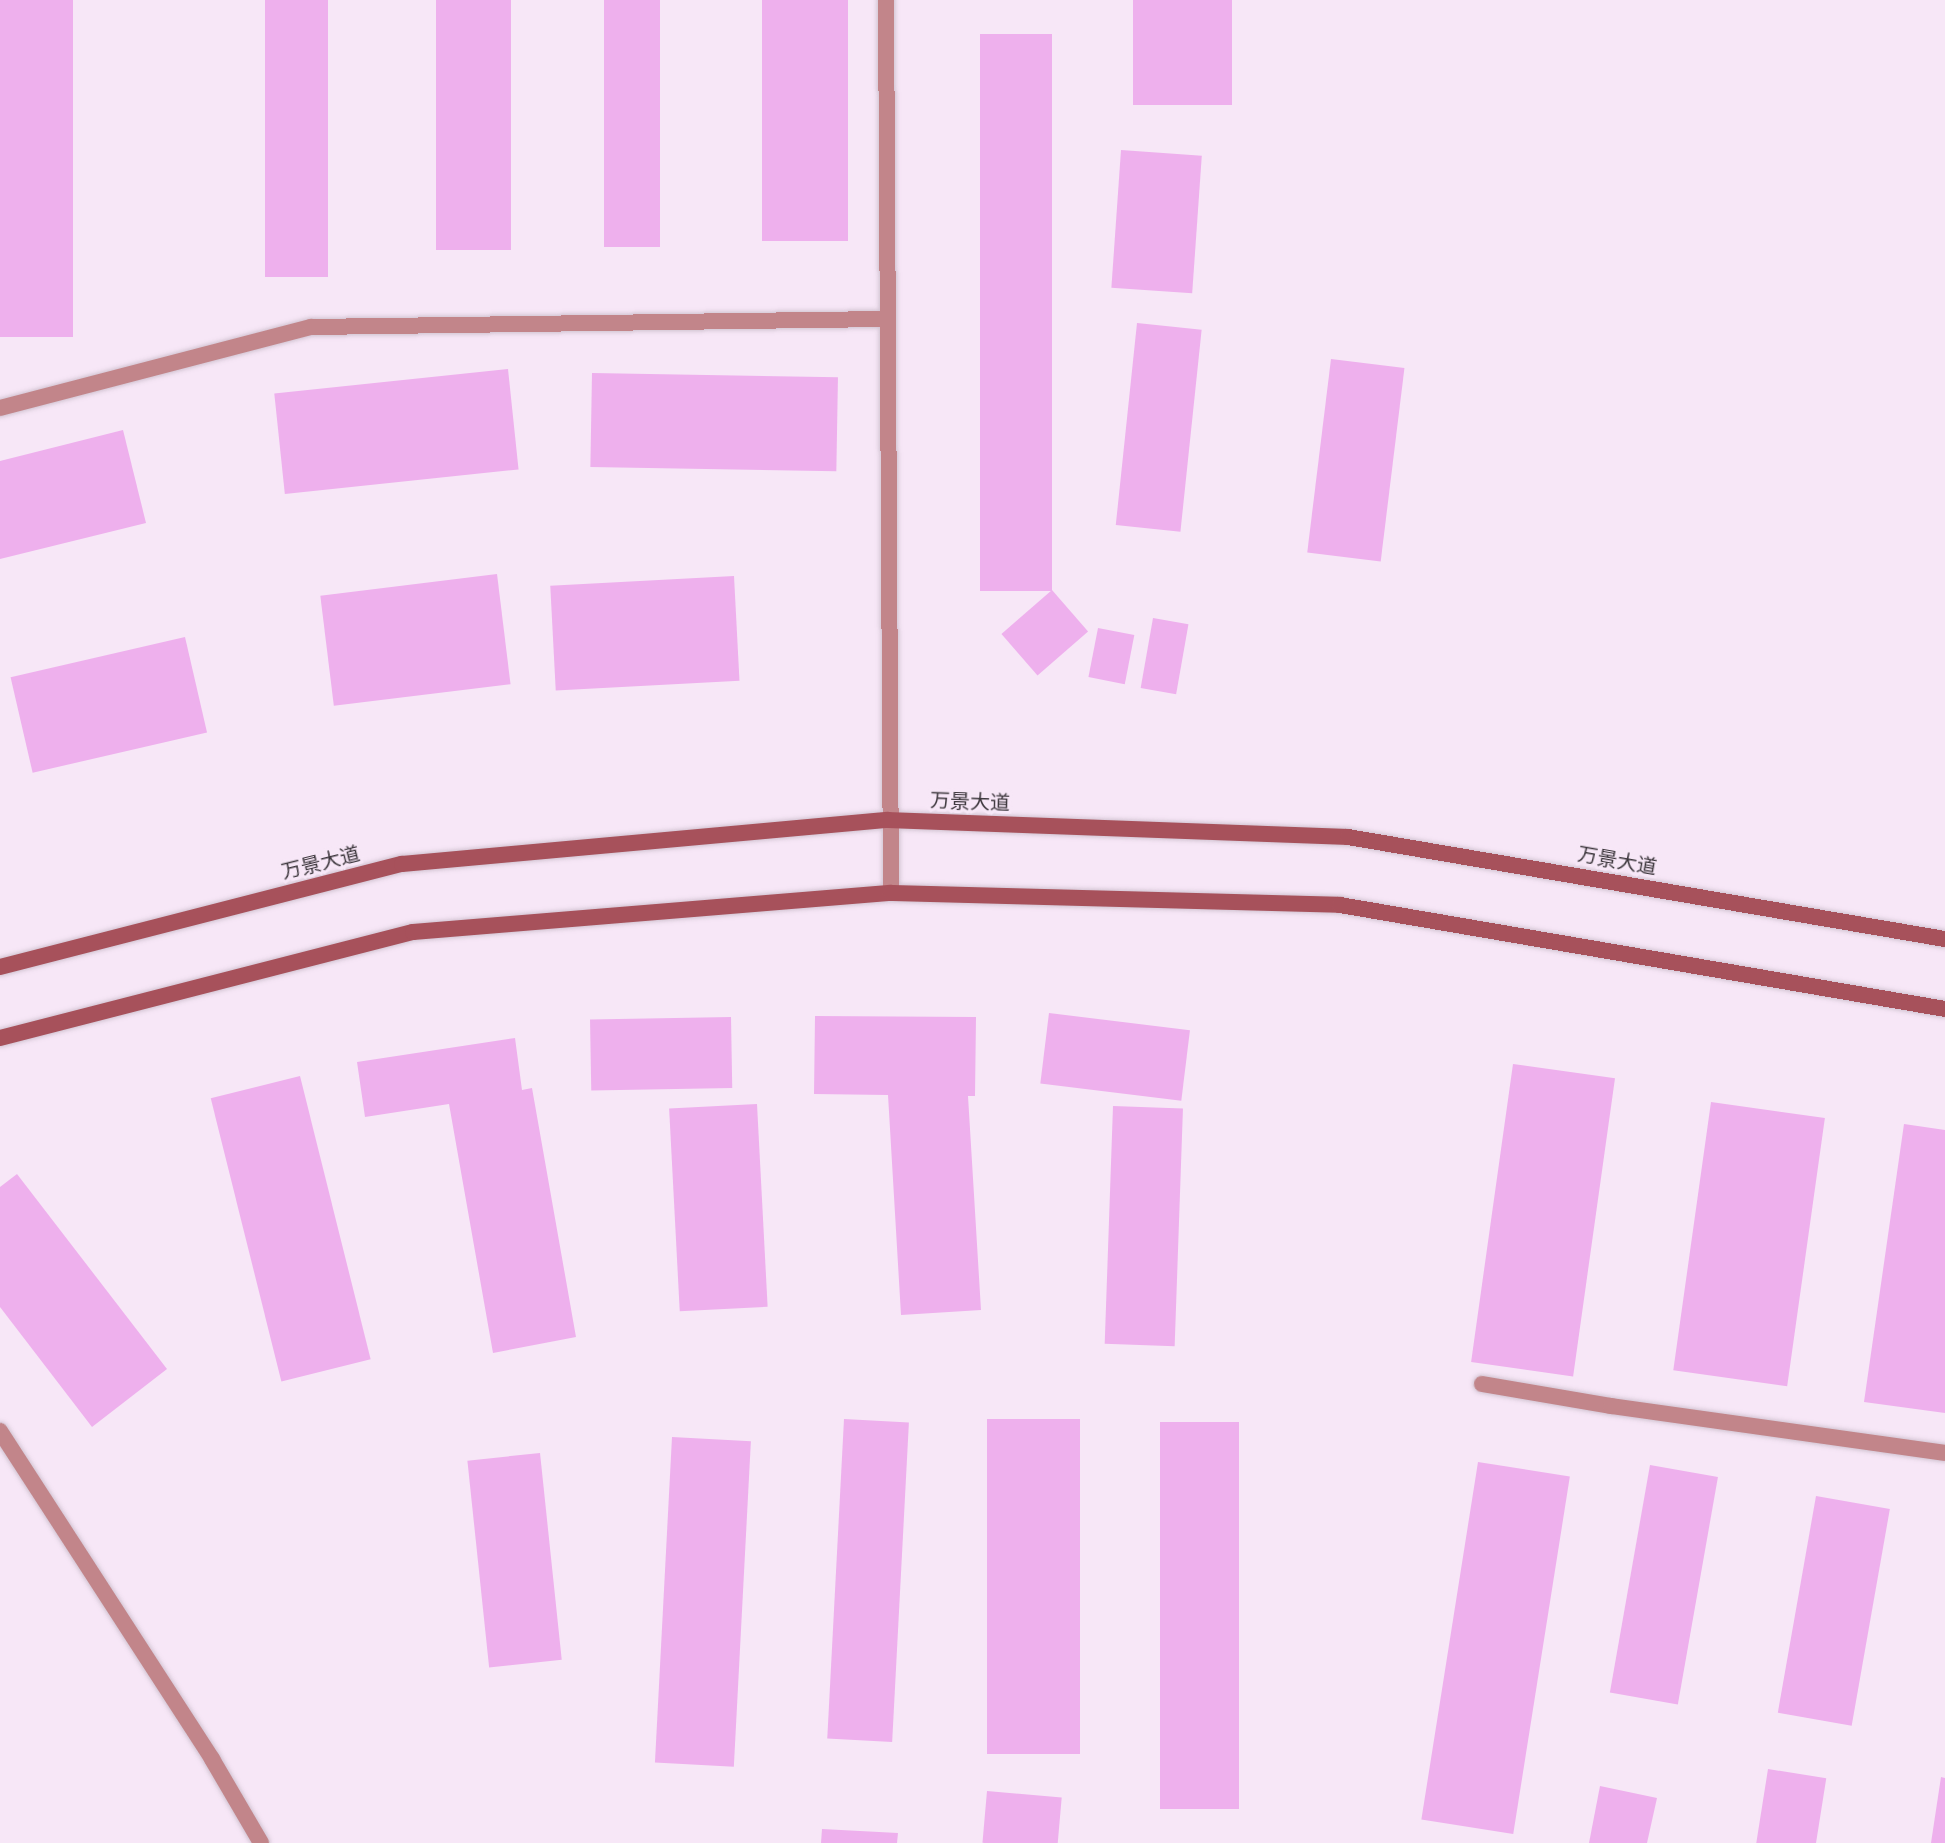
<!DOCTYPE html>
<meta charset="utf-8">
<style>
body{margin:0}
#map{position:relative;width:1945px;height:1843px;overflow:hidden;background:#f7e7f7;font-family:"Source Sans 3","Noto Sans SC",sans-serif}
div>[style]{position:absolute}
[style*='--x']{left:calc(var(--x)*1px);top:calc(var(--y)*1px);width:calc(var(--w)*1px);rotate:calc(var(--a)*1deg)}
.building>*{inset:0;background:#eeb0ed;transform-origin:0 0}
.roads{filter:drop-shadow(0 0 2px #d2c4d2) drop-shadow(0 0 2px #d2c4d2)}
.service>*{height:16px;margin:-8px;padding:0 8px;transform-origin:8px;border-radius:8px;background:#c2858a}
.minor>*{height:16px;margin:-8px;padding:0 8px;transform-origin:8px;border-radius:8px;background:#c2858a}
.tertiary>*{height:16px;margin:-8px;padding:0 8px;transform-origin:8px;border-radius:8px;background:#c2858a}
.secondary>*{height:16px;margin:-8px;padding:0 8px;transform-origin:8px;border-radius:8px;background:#a7515b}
span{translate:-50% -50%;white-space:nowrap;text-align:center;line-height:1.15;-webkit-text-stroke:6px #f7e7f7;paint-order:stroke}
.street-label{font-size:20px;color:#3d373d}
</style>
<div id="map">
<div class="building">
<div style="left:0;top:0;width:73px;height:337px"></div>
<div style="left:265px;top:0;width:63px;height:277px"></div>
<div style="left:436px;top:0;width:75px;height:250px"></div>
<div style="left:604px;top:0;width:56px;height:247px"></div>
<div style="left:762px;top:0;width:86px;height:241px"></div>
<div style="left:1133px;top:0;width:99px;height:105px"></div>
<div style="left:980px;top:34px;width:72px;height:557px"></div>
<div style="left:1121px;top:150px;width:81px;height:138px;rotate:4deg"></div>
<div style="left:1137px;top:323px;width:65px;height:203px;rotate:6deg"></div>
<div style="left:1331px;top:359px;width:74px;height:195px;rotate:7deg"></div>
<div style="left:508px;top:369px;width:101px;height:235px;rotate:84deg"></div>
<div style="left:592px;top:373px;width:246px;height:94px;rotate:1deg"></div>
<div style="clip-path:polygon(123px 430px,146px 523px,0 559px,0 461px)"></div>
<div style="left:497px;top:574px;width:111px;height:178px;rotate:83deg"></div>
<div style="left:734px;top:576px;width:105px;height:184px;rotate:87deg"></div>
<div style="left:1052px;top:590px;width:55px;height:67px;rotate:49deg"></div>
<div style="left:1153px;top:618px;width:36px;height:71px;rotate:10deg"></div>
<div style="left:1098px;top:628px;width:37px;height:50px;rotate:11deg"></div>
<div style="left:185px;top:637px;width:98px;height:179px;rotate:77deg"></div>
<div style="left:1049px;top:1013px;width:142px;height:71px;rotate:7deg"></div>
<div style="clip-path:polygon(815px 1016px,976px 1017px,975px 1096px,968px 1096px,981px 1310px,901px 1315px,888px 1095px,814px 1094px)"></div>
<div style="left:731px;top:1017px;width:71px;height:141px;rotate:89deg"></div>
<div style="clip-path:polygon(515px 1038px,522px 1090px,532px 1088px,576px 1337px,493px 1353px,449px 1104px,365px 1117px,357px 1062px)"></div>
<div style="left:1513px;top:1064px;width:103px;height:301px;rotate:8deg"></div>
<div style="left:300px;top:1076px;width:292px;height:92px;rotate:76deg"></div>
<div style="left:1711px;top:1102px;width:115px;height:271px;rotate:8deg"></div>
<div style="left:757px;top:1104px;width:203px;height:88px;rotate:87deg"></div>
<div style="left:1113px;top:1106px;width:70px;height:238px;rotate:2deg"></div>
<div style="clip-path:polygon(1904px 1124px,1945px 1130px,1945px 1413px,1864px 1402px)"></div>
<div style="clip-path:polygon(17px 1174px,167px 1369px,92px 1427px,0 1307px,0 1187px)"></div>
<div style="left:844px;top:1419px;width:65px;height:320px;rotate:3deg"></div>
<div style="left:987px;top:1419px;width:93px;height:335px"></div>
<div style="left:1160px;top:1422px;width:79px;height:387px"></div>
<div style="left:672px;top:1437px;width:79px;height:326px;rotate:3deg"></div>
<div style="left:540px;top:1453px;width:208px;height:73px;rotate:84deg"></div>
<div style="left:1478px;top:1462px;width:93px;height:362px;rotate:9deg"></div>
<div style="left:1650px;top:1465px;width:69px;height:231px;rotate:10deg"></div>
<div style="left:1816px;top:1496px;width:75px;height:220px;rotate:10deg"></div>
<div style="left:1768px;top:1769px;width:59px;height:75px;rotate:9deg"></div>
<div style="clip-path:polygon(1941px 1777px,1945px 1778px,1945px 1843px,1931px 1843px)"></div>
<div style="clip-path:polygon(1600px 1786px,1657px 1798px,1647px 1843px,1589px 1843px)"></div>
<div style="left:987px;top:1791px;width:75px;height:52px;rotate:5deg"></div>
<div style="clip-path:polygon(822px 1829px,898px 1833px,897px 1843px,821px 1843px)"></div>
</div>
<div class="roads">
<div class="service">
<div style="--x:0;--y:408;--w:321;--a:-14.6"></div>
<div style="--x:311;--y:327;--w:576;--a:-0.8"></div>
<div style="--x:1482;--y:1384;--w:131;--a:9.7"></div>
<div style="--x:1611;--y:1406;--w:337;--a:8"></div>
</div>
<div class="minor">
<div style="--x:886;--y:0;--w:893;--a:89.68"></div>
</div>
<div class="tertiary">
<div style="--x:0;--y:1431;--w:391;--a:57.1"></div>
<div style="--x:212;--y:1759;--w:97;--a:59.7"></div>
</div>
<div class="secondary">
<div style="--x:0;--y:967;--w:415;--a:-14.4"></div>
<div style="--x:402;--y:864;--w:488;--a:-5.2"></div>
<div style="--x:888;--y:820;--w:460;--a:2.1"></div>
<div style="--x:1348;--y:837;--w:606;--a:9.7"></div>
<div style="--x:0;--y:1038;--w:426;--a:-14.4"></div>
<div style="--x:413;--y:932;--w:480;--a:-4.7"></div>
<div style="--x:891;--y:893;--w:449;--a:1.5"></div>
<div style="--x:1340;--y:905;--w:614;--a:9.75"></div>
</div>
</div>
<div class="street-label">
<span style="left:970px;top:803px;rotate:2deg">万景大道</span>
<span style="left:1617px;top:862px;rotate:10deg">万景大道</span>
<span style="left:321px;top:864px;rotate:-14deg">万景大道</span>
</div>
</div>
